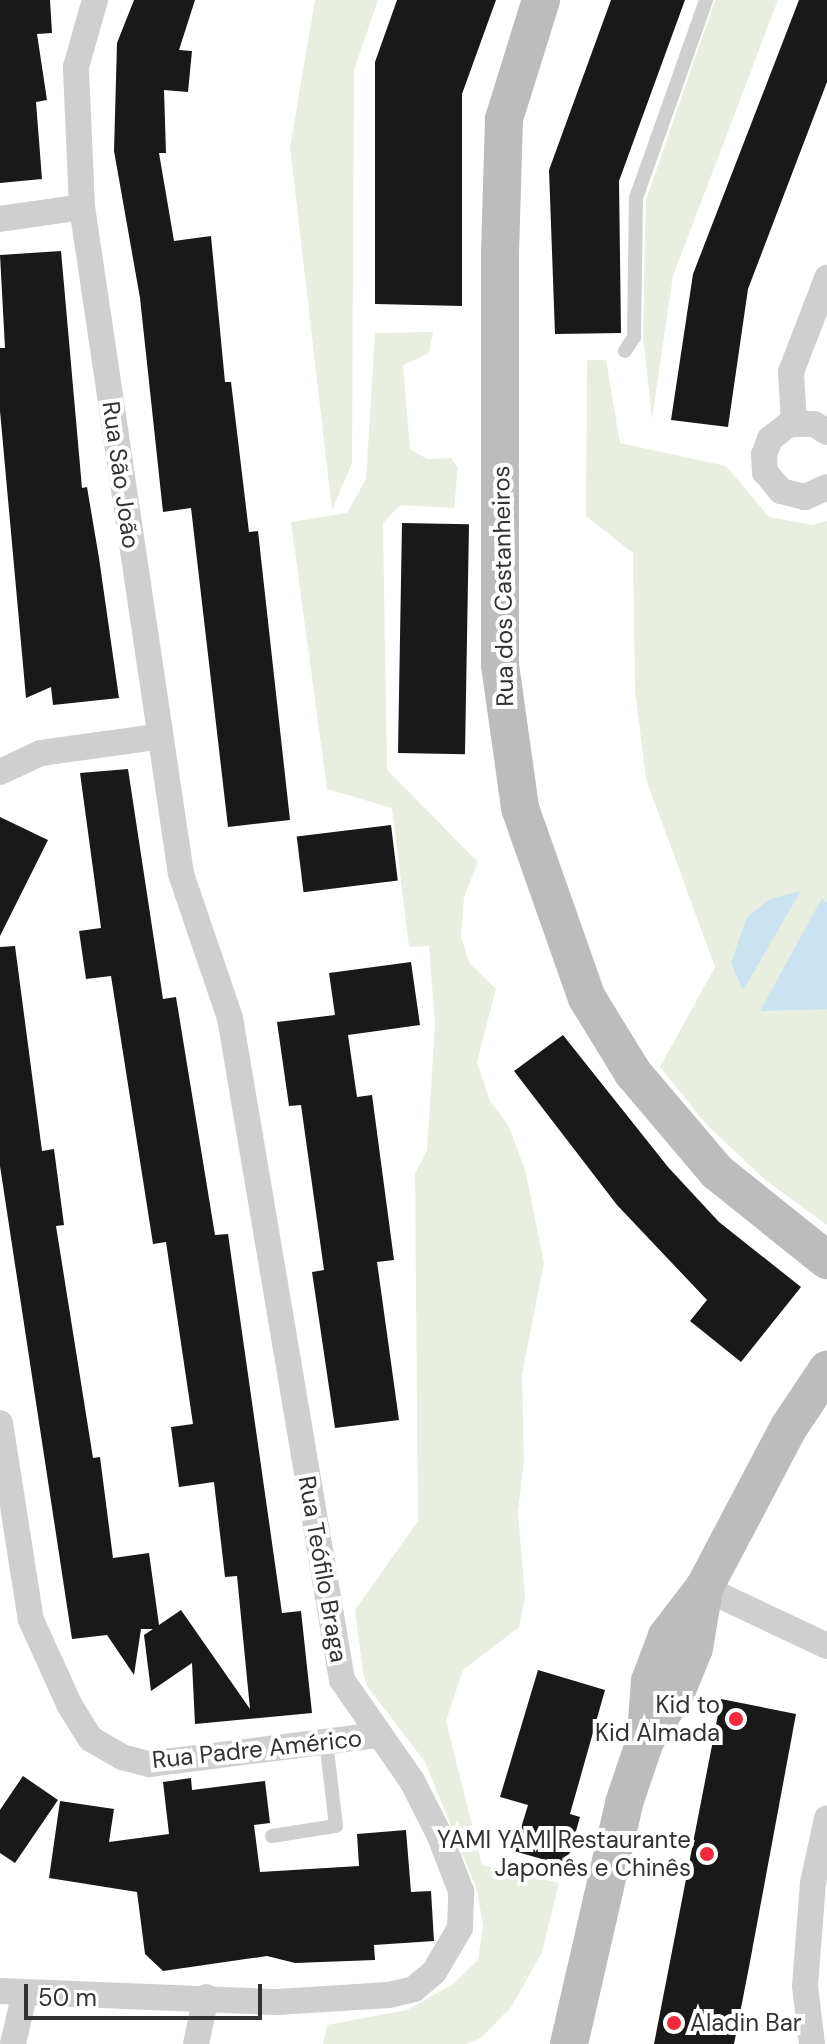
<!DOCTYPE html>
<meta charset="utf-8">
<style>
body{margin:0}
#map{position:relative;width:827px;height:2044px;overflow:hidden;background:#fff;font-family:"DM Sans",sans-serif}
div>[style]{position:absolute}
[style*='--x']{left:calc(var(--x)*1px);top:calc(var(--y)*1px);width:calc(var(--w)*1px);rotate:calc(var(--a)*1deg)}
.green>*{inset:0;background:#e9efe0}
.water>*{inset:0;background:#cbe3f0}
.building>*{inset:0;background:#191919;transform-origin:0 0}
.lane>*{height:14px;margin:-7px;padding:0 7px;transform-origin:7px;border-radius:7px;background:#cfcfcf}
.street>*{height:26px;margin:-13px;padding:0 13px;transform-origin:13px;border-radius:13px;background:#cfcfcf}
.secondary>*{height:38px;margin:-19px;padding:0 19px;transform-origin:19px;border-radius:19px;background:#bcbcbc}
.dots>*{width:22px;height:22px;translate:-50% -50%;box-sizing:border-box;border:4px solid #fff;border-radius:50%}
span{translate:-50% -50%;white-space:nowrap;text-align:center;line-height:1.15;-webkit-text-stroke:8px #fff;paint-order:stroke}
.street-label{font-size:24px;color:#323232}
.poi-label{font-size:24px;color:#323232}
.right{translate:-100% -50%;text-align:right}
.left{translate:0 -50%;text-align:left}
.scale{position:absolute;left:24px;top:1984px;width:238px;height:36px;box-sizing:border-box;border:4px solid #323232;border-top:0;padding-left:10px;font-size:24px;line-height:28px;white-space:nowrap;color:#323232;-webkit-text-stroke:6px #fff;paint-order:stroke}
</style>
<div id="map">
<div class="green">
<div style="clip-path:polygon(315px 0,378px 0,354px 70px,352px 463px,332px 510px,290px 147px)"></div>
<div style="clip-path:polygon(715px 0,778px 0,673px 276px,652px 419px,643px 337px,646px 200px)"></div>
<div style="clip-path:polygon(433px 332px,429px 353px,403px 365px,410px 449px,427px 459px,451px 458px,458px 468px,454px 508px,400px 505px,383px 523px,387px 770px,478px 862px,464px 897px,461px 937px,470px 964px,496px 989px,477px 1062px,490px 1101px,508px 1125px,525px 1169px,544px 1263px,522px 1374px,524px 1460px,518px 1512px,525px 1597px,519px 1627px,463px 1670px,446px 1721px,482px 1865px,559px 1883px,542px 1952px,512px 2006px,481px 2038px,466px 2044px,323px 2044px,327px 2025px,407px 2010px,453px 1984px,478px 1960px,483px 1926px,477px 1890px,425px 1762px,367px 1686px,363px 1672px,355px 1610px,418px 1521px,415px 1174px,427px 1150px,435px 1024px,429px 946px,409px 947px,392px 808px,327px 789px,291px 522px,347px 513px,366px 479px,375px 333px)"></div>
<div style="clip-path:polygon(587px 360px,606px 360px,620px 443px,726px 466px,769px 517px,812px 525px,827px 521px,827px 1225px,764px 1179px,706px 1124px,660px 1067px,715px 967px,646px 779px,635px 690px,633px 553px,586px 516px)"></div>
</div>
<div class="water">
<div style="clip-path:polygon(801px 891px,743px 990px,731px 963px,747px 917px,770px 899px)"></div>
<div style="clip-path:polygon(822px 898px,827px 903px,827px 1009px,760px 1011px)"></div>
</div>
<div class="building">
<div style="clip-path:polygon(0 0,50px 0,52px 33px,37px 34px,47px 100px,36px 102px,42px 179px,0 183px)"></div>
<div style="clip-path:polygon(134px 0,195px 0,179px 50px,192px 51px,188px 92px,164px 90px,166px 153px,159px 153px,174px 241px,211px 236px,225px 382px,231px 382px,249px 532px,258px 531px,290px 820px,228px 827px,191px 508px,163px 512px,140px 298px,114px 151px,117px 43px)"></div>
<div style="clip-path:polygon(397px 0,496px 0,462px 94px,462px 306px,375px 304px,375px 62px)"></div>
<div style="clip-path:polygon(611px 0,685px 0,619px 181px,621px 333px,555px 334px,549px 170px)"></div>
<div style="clip-path:polygon(799px 0,827px 0,827px 82px,748px 289px,728px 427px,671px 420px,693px 274px)"></div>
<div style="clip-path:polygon(61px 251px,82px 488px,87px 487px,99px 558px,119px 698px,53px 705px,51px 687px,26px 698px,0 411px,0 348px,5px 348px,0 255px)"></div>
<div style="left:402px;top:523px;width:67px;height:230px;rotate:1deg"></div>
<div style="clip-path:polygon(128px 769px,163px 999px,176px 997px,215px 1235px,228px 1234px,282px 1613px,301px 1611px,312px 1713px,195px 1724px,192px 1663px,151px 1691px,144px 1635px,153px 1629px,141px 1629px,134px 1675px,107px 1635px,72px 1639px,0 1166px,0 947px,15px 946px,42px 1151px,54px 1149px,64px 1225px,56px 1226px,93px 1458px,100px 1457px,113px 1558px,149px 1553px,159px 1625px,181px 1610px,250px 1709px,237px 1576px,225px 1577px,214px 1482px,179px 1487px,171px 1427px,193px 1424px,166px 1242px,153px 1244px,111px 976px,86px 979px,79px 931px,101px 928px,80px 773px)"></div>
<div style="clip-path:polygon(0 817px,48px 840px,0 936px)"></div>
<div style="left:391px;top:825px;width:56px;height:95px;rotate:83deg"></div>
<div style="clip-path:polygon(411px 962px,420px 1025px,348px 1035px,357px 1097px,372px 1095px,394px 1260px,377px 1262px,399px 1420px,335px 1428px,312px 1272px,324px 1270px,301px 1105px,289px 1106px,277px 1022px,335px 1015px,329px 973px)"></div>
<div style="clip-path:polygon(563px 1035px,668px 1167px,719px 1222px,801px 1287px,741px 1362px,690px 1321px,707px 1300px,617px 1205px,514px 1071px)"></div>
<div style="clip-path:polygon(538px 1670px,605px 1690px,570px 1814px,580px 1817px,566px 1866px,514px 1851px,528px 1805px,500px 1797px)"></div>
<div style="clip-path:polygon(721px 1699px,796px 1714px,749px 1967px,734px 2044px,654px 2044px)"></div>
<div style="clip-path:polygon(23px 1776px,58px 1800px,15px 1863px,0 1853px,0 1810px)"></div>
<div style="clip-path:polygon(191px 1778px,192px 1790px,265px 1781px,270px 1823px,254px 1825px,260px 1872px,359px 1866px,357px 1834px,406px 1830px,411px 1892px,431px 1891px,434px 1941px,374px 1945px,375px 1960px,295px 1963px,267px 1956px,163px 1971px,145px 1954px,137px 1892px,49px 1878px,60px 1801px,114px 1809px,109px 1842px,169px 1834px,163px 1782px)"></div>
</div>
<div class="lane">
<div style="--x:625;--y:351;--w:17;--a:-57"></div>
<div style="--x:634;--y:337;--w:139;--a:-89.2"></div>
<div style="--x:636;--y:198;--w:210;--a:-70.5"></div>
<div style="--x:272;--y:1836;--w:65;--a:-8.9"></div>
<div style="--x:336;--y:1826;--w:86;--a:-96.7"></div>
</div>
<div class="street">
<div style="--x:0;--y:219;--w:83;--a:-8.3"></div>
<div style="--x:794;--y:423;--w:51;--a:-93.4"></div>
<div style="--x:791;--y:372;--w:101;--a:-69"></div>
<div style="--x:827;--y:432;--w:15;--a:-148"></div>
<div style="--x:814;--y:424;--w:25;--a:180"></div>
<div style="--x:789;--y:424;--w:24;--a:142"></div>
<div style="--x:770;--y:439;--w:17;--a:111"></div>
<div style="--x:764;--y:455;--w:17;--a:87"></div>
<div style="--x:765;--y:472;--w:25;--a:50"></div>
<div style="--x:781;--y:491;--w:25;--a:14"></div>
<div style="--x:805;--y:497;--w:24;--a:-24"></div>
<div style="--x:0;--y:772;--w:45;--a:-24.9"></div>
<div style="--x:41;--y:753;--w:117;--a:-7.9"></div>
<div style="--x:0;--y:1423;--w:199;--a:81.1"></div>
<div style="--x:31;--y:1620;--w:94;--a:65.6"></div>
<div style="--x:70;--y:1706;--w:39;--a:58"></div>
<div style="--x:91;--y:1739;--w:36;--a:30"></div>
<div style="--x:122;--y:1757;--w:28;--a:15"></div>
<div style="--x:149;--y:1764;--w:230;--a:-7.2"></div>
<div style="--x:704;--y:1588;--w:136;--a:25.2"></div>
<div style="--x:0;--y:1991;--w:277;--a:2.3"></div>
<div style="--x:277;--y:2002;--w:112;--a:-3.6"></div>
<div style="--x:389;--y:1995;--w:26;--a:-13"></div>
<div style="--x:414;--y:1989;--w:26;--a:-40"></div>
<div style="--x:434;--y:1972;--w:51;--a:-59.4"></div>
<div style="--x:460;--y:1928;--w:37;--a:-88"></div>
<div style="--x:461;--y:1891;--w:61;--a:-111.1"></div>
<div style="--x:439;--y:1834;--w:59;--a:-117"></div>
<div style="--x:412;--y:1781;--w:123;--a:-124.7"></div>
<div style="--x:342;--y:1680;--w:671;--a:-99.6"></div>
<div style="--x:230;--y:1018;--w:152;--a:-108.8"></div>
<div style="--x:181;--y:874;--w:674;--a:-98.44"></div>
<div style="--x:82;--y:207;--w:140;--a:-92.5"></div>
<div style="--x:76;--y:67;--w:70;--a:-74.2"></div>
<div style="--x:13;--y:2044;--w:53;--a:-77"></div>
<div style="--x:196;--y:2044;--w:48;--a:-78"></div>
<div style="--x:812;--y:2044;--w:58;--a:-96.9"></div>
<div style="--x:805;--y:1986;--w:103;--a:-85.6"></div>
<div style="--x:813;--y:1883;--w:66;--a:-77.8"></div>
</div>
<div class="secondary">
<div style="--x:541;--y:0;--w:125;--a:107.3"></div>
<div style="--x:504;--y:119;--w:134;--a:91.7"></div>
<div style="--x:500;--y:253;--w:412;--a:90"></div>
<div style="--x:500;--y:665;--w:144;--a:82"></div>
<div style="--x:520;--y:808;--w:201;--a:70.6"></div>
<div style="--x:587;--y:998;--w:88;--a:58.5"></div>
<div style="--x:633;--y:1073;--w:130;--a:49.7"></div>
<div style="--x:717;--y:1172;--w:141;--a:38.7"></div>
<div style="--x:646;--y:1734;--w:53;--a:-85.7"></div>
<div style="--x:650;--y:1681;--w:48;--a:-69.3"></div>
<div style="--x:667;--y:1636;--w:61;--a:-52.4"></div>
<div style="--x:704;--y:1588;--w:182;--a:-62.2"></div>
<div style="--x:789;--y:1427;--w:69;--a:-56.3"></div>
<div style="--x:569;--y:2044;--w:247;--a:-77.1"></div>
<div style="--x:624;--y:1803;--w:65;--a:-71.3"></div>
<div style="--x:645;--y:1741;--w:60;--a:-57.9"></div>
<div style="--x:677;--y:1690;--w:45;--a:-68"></div>
<div style="--x:694;--y:1648;--w:61;--a:-80.5"></div>
</div>
<div class="dots">
<div style="left:736px;top:1719px;background:#f32a3d"></div>
<div style="left:707px;top:1854px;background:#f32a3d"></div>
<div style="left:674px;top:2023px;background:#f32a3d"></div>
</div>
<div class="street-label">
<span style="left:121px;top:475px;rotate:82deg">Rua São João</span>
<span style="left:503px;top:586px;rotate:-91deg">Rua dos Castanheiros</span>
<span style="left:323px;top:1569px;rotate:80deg">Rua Teófilo Braga</span>
<span style="left:257px;top:1749px;rotate:-6deg">Rua Padre Américo</span>
</div>
<div class="poi-label">
<span class="right" style="left:720px;top:1719px">Kid to<br>Kid Almada</span>
<span class="right" style="left:691px;top:1854px">YAMI YAMI Restaurante<br>Japonês e Chinês</span>
<span class="left" style="left:690px;top:2023px">Aladin Bar</span>
</div>
<div class="scale">50 m</div>
</div>
